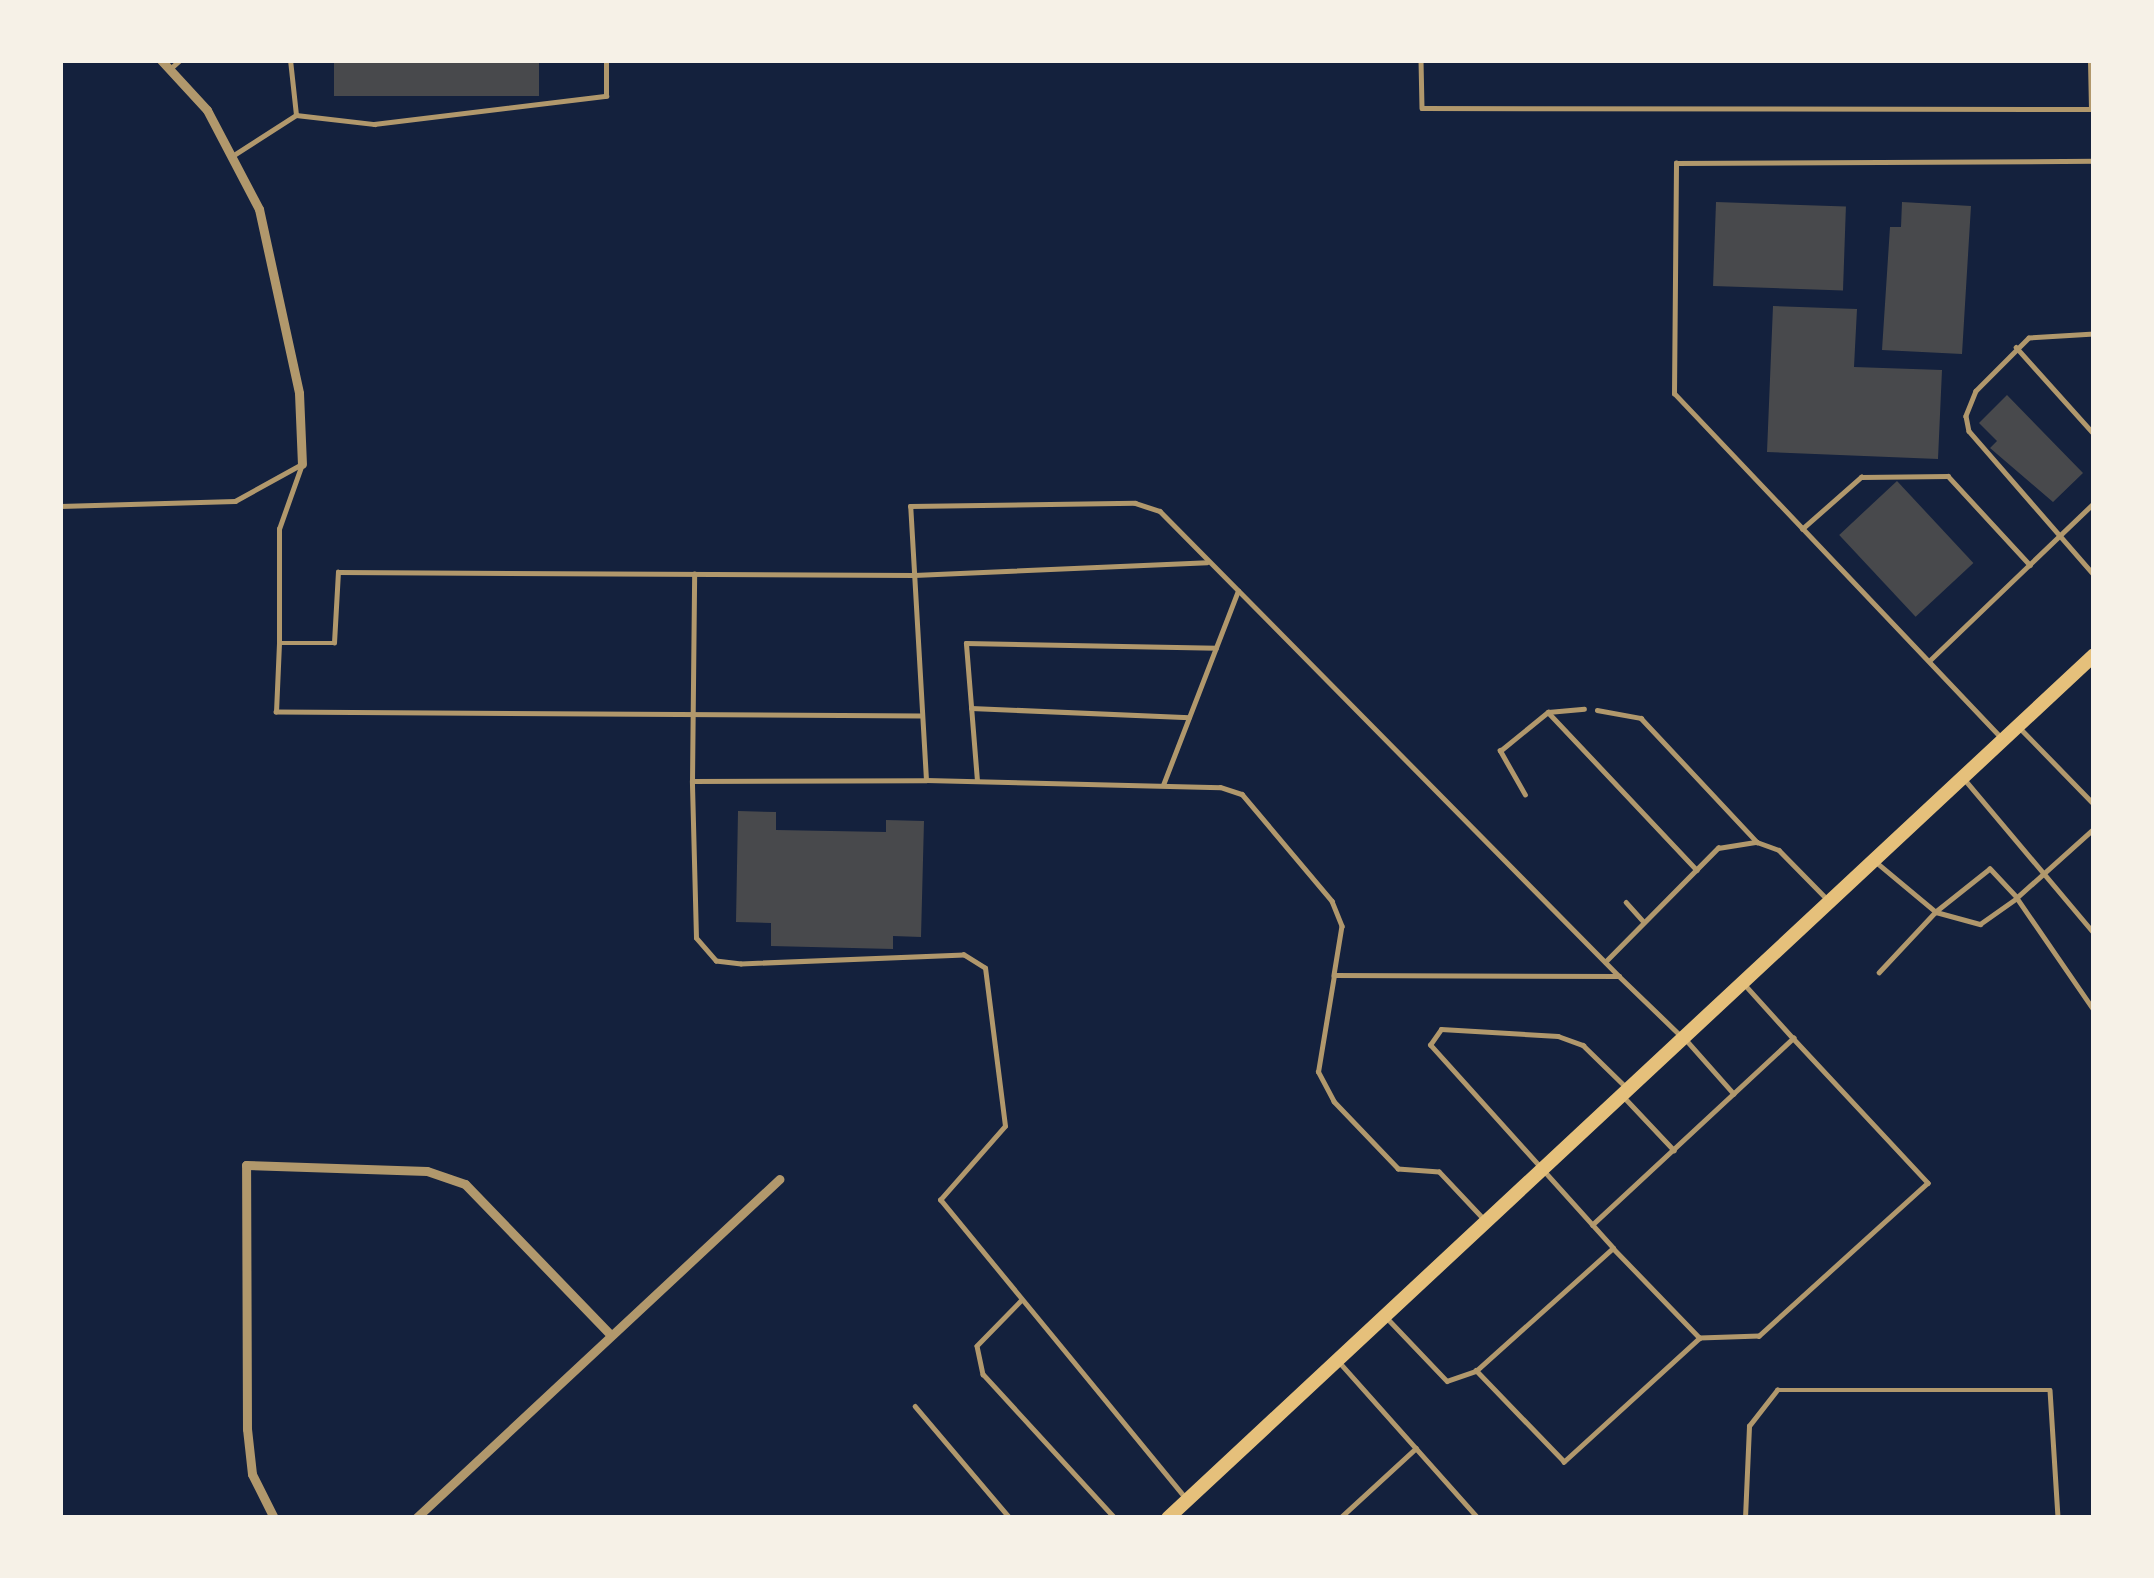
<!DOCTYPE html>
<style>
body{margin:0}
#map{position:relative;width:2154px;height:1578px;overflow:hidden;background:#14213d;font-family:Quicksand,sans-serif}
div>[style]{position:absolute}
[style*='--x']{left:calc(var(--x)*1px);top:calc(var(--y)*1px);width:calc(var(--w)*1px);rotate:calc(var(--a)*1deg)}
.building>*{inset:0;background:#48494c;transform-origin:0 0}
.service>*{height:4.5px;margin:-2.25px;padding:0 2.25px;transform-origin:2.25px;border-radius:2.25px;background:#b1986c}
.minor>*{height:9px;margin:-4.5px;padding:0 4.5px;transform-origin:4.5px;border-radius:4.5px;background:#b1986c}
.secondary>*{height:14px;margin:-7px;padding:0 7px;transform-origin:7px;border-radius:7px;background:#e5c07b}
span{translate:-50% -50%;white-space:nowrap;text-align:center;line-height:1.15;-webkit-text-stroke:9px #f6f1e7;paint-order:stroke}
.frame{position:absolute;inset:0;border:63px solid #f6f1e7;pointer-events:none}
</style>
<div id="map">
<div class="building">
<div style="left:334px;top:60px;width:205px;height:36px"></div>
<div style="left:1716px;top:202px;width:130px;height:84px;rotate:2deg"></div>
<div style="clip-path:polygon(1902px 202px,1971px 206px,1962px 354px,1882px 350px,1890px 227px,1901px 227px)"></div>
<div style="clip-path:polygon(1773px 306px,1857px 309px,1854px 367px,1942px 370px,1938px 459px,1767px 452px)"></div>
<div style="clip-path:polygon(2007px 395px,2083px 473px,2053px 502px,1990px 448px,1997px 441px,1979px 423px)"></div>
<div style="left:1897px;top:481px;width:112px;height:79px;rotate:47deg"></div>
<div style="clip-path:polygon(738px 811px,776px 812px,776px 830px,886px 832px,886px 820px,924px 821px,921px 937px,893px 936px,893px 949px,771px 946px,771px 923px,736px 922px)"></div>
</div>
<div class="service">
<div style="--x:1421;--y:60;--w:48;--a:88.8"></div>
<div style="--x:1422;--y:108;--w:669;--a:0.09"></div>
<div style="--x:2091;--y:109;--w:49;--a:-91.2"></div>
<div style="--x:170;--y:69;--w:13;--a:-42"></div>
<div style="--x:296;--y:115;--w:79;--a:6.6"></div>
<div style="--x:374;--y:124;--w:234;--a:-6.9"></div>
<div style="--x:606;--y:96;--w:36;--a:-90"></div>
<div style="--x:234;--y:155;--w:74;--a:-32.8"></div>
<div style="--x:296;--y:115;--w:55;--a:-96.2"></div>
<div style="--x:2094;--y:334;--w:65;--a:176.5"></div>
<div style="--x:2029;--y:338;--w:75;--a:135"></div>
<div style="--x:1976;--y:391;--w:27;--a:112"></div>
<div style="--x:1966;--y:416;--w:15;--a:79"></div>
<div style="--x:1969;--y:431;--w:191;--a:49"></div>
<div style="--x:2016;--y:347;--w:117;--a:48.1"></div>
<div style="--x:60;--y:506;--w:175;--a:-1.6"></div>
<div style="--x:235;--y:501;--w:77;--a:-28.9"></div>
<div style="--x:1802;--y:529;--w:79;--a:-41.4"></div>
<div style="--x:1861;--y:477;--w:87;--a:-0.7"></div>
<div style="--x:1948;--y:476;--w:121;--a:47.3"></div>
<div style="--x:279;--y:643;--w:114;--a:-90"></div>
<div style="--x:279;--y:529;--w:69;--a:-70.5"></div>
<div style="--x:1929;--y:661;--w:228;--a:-43.8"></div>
<div style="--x:971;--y:708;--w:218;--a:2.4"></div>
<div style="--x:1597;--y:710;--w:45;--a:10.3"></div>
<div style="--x:1641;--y:718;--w:170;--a:46.9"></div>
<div style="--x:1548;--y:712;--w:217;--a:46.7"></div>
<div style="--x:921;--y:716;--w:645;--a:-179.64"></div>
<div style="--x:276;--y:712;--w:69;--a:-87.5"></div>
<div style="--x:279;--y:643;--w:55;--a:0"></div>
<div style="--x:334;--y:643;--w:71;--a:-86.8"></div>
<div style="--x:338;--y:572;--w:576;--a:0.3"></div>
<div style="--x:914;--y:575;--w:293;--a:-2.5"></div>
<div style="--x:2019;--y:727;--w:107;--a:45.8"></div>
<div style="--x:2000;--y:737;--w:473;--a:-133.5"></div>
<div style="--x:1674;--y:394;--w:231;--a:-89.5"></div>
<div style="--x:1676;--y:163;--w:418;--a:-0.3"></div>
<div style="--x:926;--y:780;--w:294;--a:1.4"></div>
<div style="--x:1220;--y:787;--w:23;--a:18"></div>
<div style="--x:1242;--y:794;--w:140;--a:49.9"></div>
<div style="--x:1332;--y:901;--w:27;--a:68"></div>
<div style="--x:1342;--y:926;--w:50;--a:99.3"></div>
<div style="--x:692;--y:781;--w:207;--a:-89.4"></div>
<div style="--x:977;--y:781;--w:138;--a:-94.6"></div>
<div style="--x:966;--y:643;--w:250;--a:1.1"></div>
<div style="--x:1966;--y:781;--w:199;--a:49.9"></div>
<div style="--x:1163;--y:785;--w:208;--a:-68.9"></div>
<div style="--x:1525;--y:795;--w:51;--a:-119.6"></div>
<div style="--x:1500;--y:751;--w:62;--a:-39.1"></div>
<div style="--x:1548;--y:712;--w:36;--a:-5"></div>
<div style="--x:2094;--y:829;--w:103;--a:138.1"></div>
<div style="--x:2017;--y:898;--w:40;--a:-133"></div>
<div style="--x:1990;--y:869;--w:69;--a:141.5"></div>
<div style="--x:1936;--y:912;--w:46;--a:15.3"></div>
<div style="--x:1980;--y:924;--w:45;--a:-35.1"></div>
<div style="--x:2017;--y:898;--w:136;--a:55.5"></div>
<div style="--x:1876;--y:862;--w:78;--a:39.8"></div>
<div style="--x:1936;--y:912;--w:83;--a:133.1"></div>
<div style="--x:1626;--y:902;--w:27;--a:48"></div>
<div style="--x:1605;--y:962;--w:161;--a:-45.3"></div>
<div style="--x:1718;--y:848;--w:39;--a:-9"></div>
<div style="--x:1757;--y:842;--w:23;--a:20"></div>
<div style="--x:1779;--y:850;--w:70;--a:45.6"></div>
<div style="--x:1746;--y:986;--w:70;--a:47.9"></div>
<div style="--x:1688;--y:1042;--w:69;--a:48.5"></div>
<div style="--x:1624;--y:1097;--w:73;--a:46.7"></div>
<div style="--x:1485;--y:1221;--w:67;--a:-133.2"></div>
<div style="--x:1439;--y:1172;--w:41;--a:-175.8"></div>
<div style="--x:1398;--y:1169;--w:93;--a:-133.7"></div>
<div style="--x:1334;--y:1102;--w:34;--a:-118"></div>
<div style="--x:1318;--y:1072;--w:98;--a:-80.6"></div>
<div style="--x:1334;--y:975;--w:285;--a:0.2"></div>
<div style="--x:1619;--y:976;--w:83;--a:44"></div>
<div style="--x:1592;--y:1225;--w:275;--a:-42.9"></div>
<div style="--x:1793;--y:1038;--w:198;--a:47"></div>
<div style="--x:1928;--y:1183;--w:228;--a:137.8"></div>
<div style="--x:1759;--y:1336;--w:59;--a:178.1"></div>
<div style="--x:1613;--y:1248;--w:125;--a:46"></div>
<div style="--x:1700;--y:1338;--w:184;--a:137.6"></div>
<div style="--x:1564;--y:1462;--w:127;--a:-134"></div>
<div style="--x:1476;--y:1371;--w:184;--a:-41.9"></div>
<div style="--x:1613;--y:1248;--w:273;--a:-132"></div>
<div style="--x:1430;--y:1045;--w:19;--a:-55"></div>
<div style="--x:1441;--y:1029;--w:117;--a:3.4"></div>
<div style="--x:1558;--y:1036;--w:27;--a:20"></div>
<div style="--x:1583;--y:1045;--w:60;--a:44.3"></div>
<div style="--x:1022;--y:1300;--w:64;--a:134.4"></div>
<div style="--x:977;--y:1346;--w:29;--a:78"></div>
<div style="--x:983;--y:1374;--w:195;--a:47.5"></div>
<div style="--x:1389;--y:1320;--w:84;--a:46.4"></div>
<div style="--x:1447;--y:1381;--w:31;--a:-19"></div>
<div style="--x:1341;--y:1364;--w:206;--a:48.3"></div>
<div style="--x:915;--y:1406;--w:147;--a:49.7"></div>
<div style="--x:1186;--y:1499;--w:387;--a:-129.4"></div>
<div style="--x:940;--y:1200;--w:98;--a:-48.7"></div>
<div style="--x:1005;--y:1126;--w:159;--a:-97.2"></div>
<div style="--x:985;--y:968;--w:25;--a:-148"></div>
<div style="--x:964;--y:955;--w:223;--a:177.7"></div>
<div style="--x:741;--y:964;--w:25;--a:-173"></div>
<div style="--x:716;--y:961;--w:30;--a:-131"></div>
<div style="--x:696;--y:938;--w:157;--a:-91.5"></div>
<div style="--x:692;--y:781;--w:234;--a:-0.2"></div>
<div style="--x:926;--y:780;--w:274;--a:-93.3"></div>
<div style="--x:910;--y:506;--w:225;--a:-0.8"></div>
<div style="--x:1135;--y:503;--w:26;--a:18"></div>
<div style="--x:1160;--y:511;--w:653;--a:45.37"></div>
<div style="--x:1340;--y:1518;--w:103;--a:-42.6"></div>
<div style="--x:1745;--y:1518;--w:92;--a:-87.5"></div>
<div style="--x:1749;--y:1426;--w:46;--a:-52.1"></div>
<div style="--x:1777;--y:1390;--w:273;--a:0"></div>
<div style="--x:2050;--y:1390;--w:128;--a:86.4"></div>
</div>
<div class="minor">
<div style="--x:161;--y:60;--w:68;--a:47.4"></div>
<div style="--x:207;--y:110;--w:112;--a:62.3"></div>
<div style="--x:259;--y:209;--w:188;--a:77.7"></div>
<div style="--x:299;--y:393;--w:71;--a:87.6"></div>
<div style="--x:274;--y:1518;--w:49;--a:-116.6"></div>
<div style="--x:252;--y:1474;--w:45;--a:-96.3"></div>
<div style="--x:247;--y:1429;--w:264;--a:-90.2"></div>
<div style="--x:246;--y:1165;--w:181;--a:1.9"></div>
<div style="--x:427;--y:1171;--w:40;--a:18.9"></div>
<div style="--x:465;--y:1184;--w:210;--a:46"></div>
<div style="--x:416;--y:1518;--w:497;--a:-43"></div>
</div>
<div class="secondary">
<div style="--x:1168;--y:1518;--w:1266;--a:-42.98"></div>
</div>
<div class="frame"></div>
</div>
